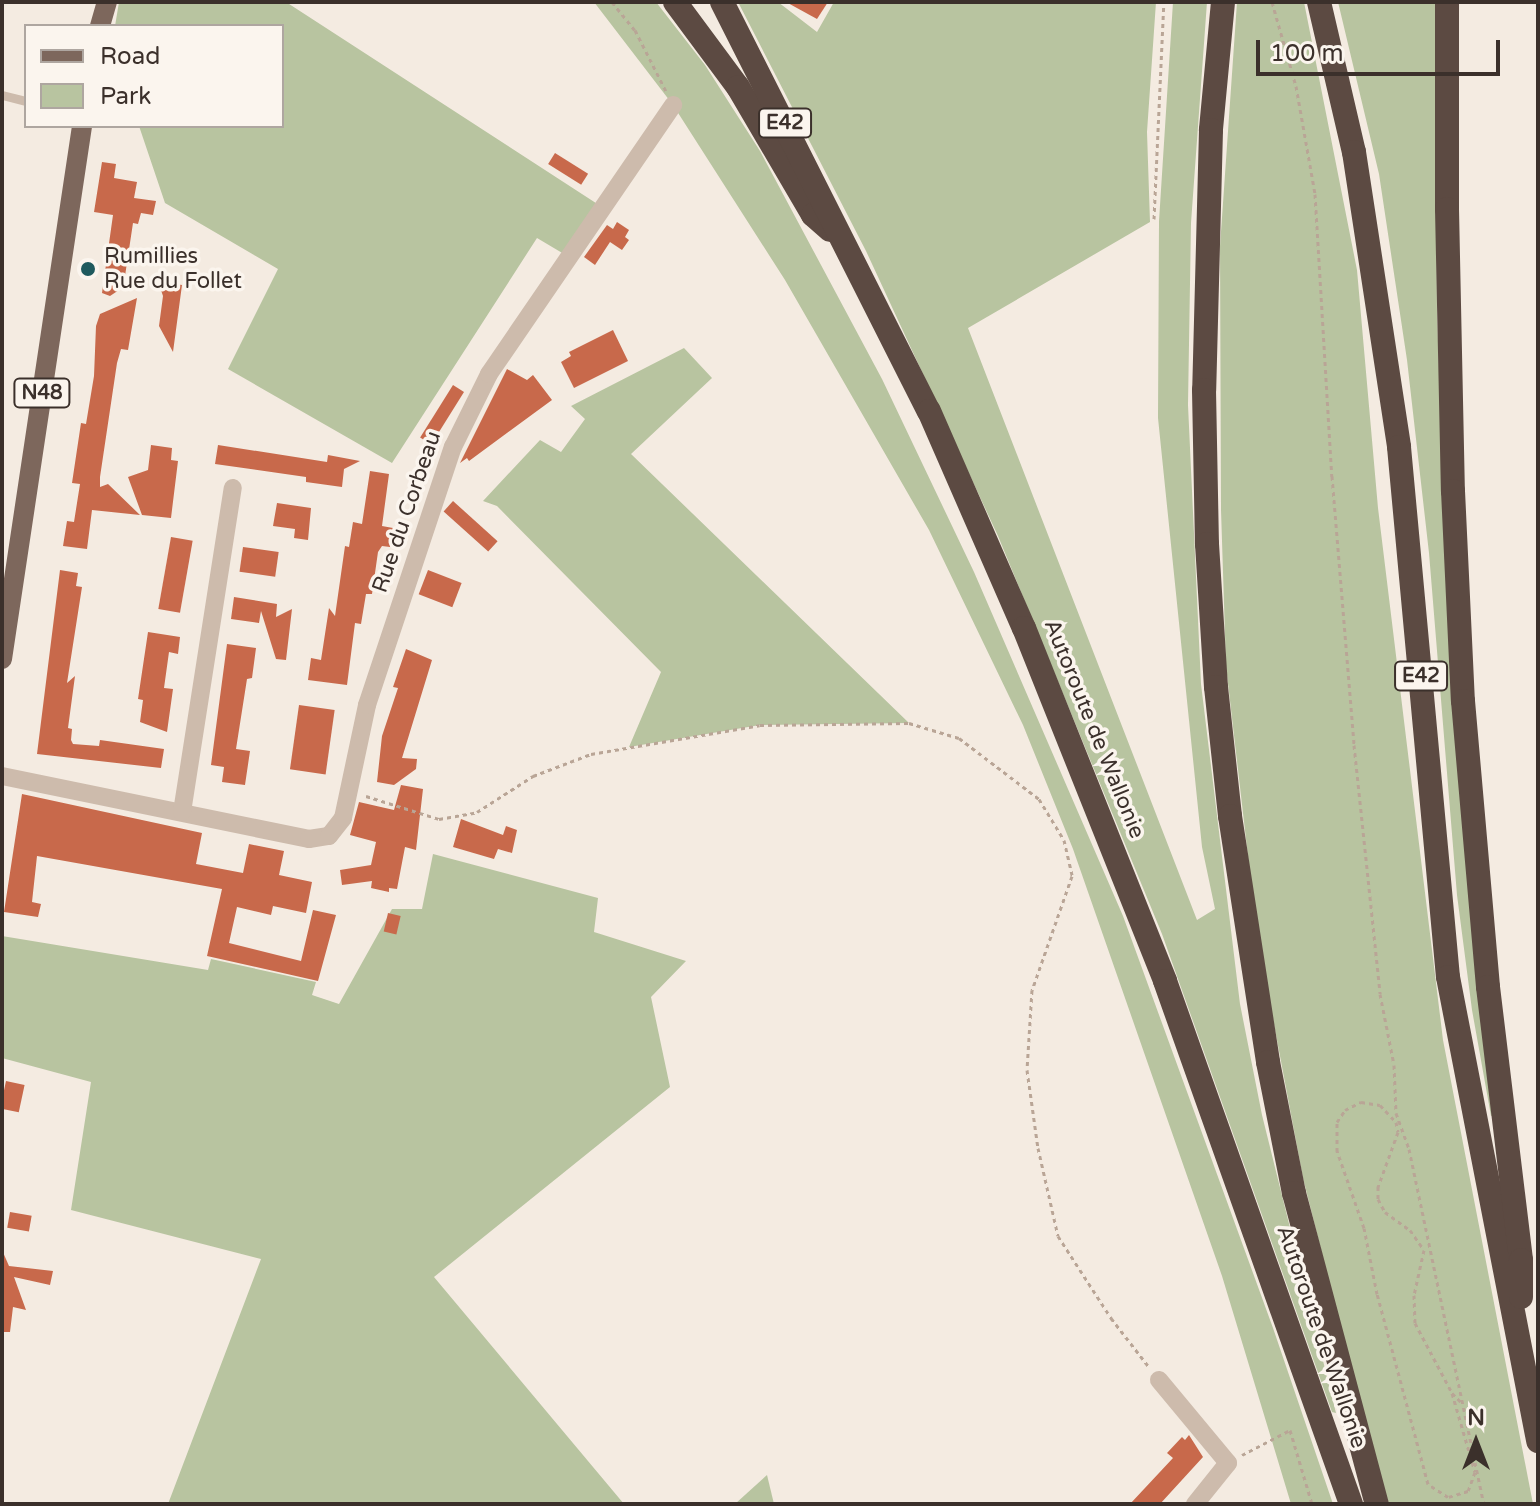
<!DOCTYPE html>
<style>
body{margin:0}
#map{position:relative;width:1540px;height:1506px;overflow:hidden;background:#f4ebe1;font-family:"Varela Round",sans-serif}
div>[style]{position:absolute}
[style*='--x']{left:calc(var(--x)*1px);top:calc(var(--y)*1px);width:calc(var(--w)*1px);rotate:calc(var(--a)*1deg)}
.green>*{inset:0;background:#b8c4a0}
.building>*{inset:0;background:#c8694b;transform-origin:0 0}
.path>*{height:3px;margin-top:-1.5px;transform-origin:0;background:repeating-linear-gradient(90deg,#b9a596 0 4px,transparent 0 8px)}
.service>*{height:9px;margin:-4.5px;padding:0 4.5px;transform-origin:4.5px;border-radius:4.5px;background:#cdbbac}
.minor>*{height:18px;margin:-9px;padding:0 9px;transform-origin:9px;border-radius:9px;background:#cdbbac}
.primary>*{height:20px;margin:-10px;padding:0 10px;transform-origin:10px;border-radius:10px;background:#7d675c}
.motorway>*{height:24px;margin:-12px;padding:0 12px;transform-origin:12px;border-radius:12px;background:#5c4a42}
.dots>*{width:22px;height:22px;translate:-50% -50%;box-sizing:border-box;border:4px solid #fbf5ee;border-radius:50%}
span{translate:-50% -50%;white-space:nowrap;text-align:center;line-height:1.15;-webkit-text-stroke:7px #fbf5ee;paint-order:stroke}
.shield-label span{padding:2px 6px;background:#fbf5ee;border:2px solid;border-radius:6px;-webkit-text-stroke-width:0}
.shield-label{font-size:20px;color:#3b302b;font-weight:700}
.poi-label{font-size:22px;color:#3b302b}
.left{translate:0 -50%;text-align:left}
.street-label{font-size:22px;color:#3b302b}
.frame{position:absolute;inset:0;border:4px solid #3b302b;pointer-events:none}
.legend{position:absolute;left:24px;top:24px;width:260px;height:104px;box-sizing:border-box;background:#fbf5ee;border:2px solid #aea6a0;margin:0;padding:10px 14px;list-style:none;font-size:24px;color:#3b302b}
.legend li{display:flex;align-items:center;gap:16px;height:40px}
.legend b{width:40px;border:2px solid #aea6a0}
.north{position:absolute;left:1436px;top:1402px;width:80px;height:80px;-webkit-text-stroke:6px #fbf5ee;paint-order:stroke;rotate:0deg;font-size:22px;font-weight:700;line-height:32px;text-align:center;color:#3b302b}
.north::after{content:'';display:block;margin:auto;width:28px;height:36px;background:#3b302b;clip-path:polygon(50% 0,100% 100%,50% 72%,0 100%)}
.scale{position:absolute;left:1256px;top:40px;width:244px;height:36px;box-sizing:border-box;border:4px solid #3b302b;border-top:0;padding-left:10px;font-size:24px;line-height:28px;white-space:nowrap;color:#3b302b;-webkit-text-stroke:6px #fbf5ee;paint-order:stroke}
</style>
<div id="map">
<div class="green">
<div style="clip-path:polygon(119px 2px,286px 2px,602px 207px,569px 257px,537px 238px,392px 463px,228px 369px,278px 269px,165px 203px,139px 126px,282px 126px,282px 26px,115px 26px)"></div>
<div style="clip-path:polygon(594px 2px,656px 2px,705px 65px,760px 151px,882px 379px,974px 572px,1123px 916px,1273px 1328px,1333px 1504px,1291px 1504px,1222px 1276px,1073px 849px,1023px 725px,929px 530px,785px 280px,673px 105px)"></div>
<div style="clip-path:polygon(738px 2px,778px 2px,817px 32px,834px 2px,1156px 2px,1147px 132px,1150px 222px,968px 328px,1197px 920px,1215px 909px,1202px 847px,1158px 418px,1159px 221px,1173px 2px,1207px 2px,1191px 223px,1188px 405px,1201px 684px,1240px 1004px,1262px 1115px,1336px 1413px,1332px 1412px,1162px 934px,998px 536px,866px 251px)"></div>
<div style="clip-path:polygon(1237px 2px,1304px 2px,1357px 270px,1378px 508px,1443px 1040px,1533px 1504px,1389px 1504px,1372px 1453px,1303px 1178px,1257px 934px,1226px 666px,1221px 510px,1220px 246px)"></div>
<div style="clip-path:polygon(1338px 2px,1435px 2px,1437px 313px,1445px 539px,1496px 1115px,1491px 1116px,1472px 1010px,1457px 895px,1429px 553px,1407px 360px,1379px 174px)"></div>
<div style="clip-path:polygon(684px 348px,712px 378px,631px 454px,909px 723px,760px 725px,629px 747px,661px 672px,497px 506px,483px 501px,540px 440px,561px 452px,585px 419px,571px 406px)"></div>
<div style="clip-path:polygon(433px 854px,598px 898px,594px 932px,686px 961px,651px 997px,670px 1087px,434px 1277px,624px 1504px,168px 1504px,261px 1259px,71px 1210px,91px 1082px,2px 1058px,2px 936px,208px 970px,211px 959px,316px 982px,312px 995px,339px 1004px,392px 909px,422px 909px)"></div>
<div style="clip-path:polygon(767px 1475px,774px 1504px,735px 1504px)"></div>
</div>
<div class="building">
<div style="clip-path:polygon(786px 2px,828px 2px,817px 19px)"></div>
<div style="left:555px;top:153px;width:39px;height:13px;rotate:32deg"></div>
<div style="clip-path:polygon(102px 162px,116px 164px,114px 178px,137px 182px,134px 198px,156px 201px,153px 215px,141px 213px,138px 224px,133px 223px,125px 276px,137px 278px,110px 296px,102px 293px,113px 215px,94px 212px)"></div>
<div style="clip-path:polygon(617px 222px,629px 230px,625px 237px,629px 240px,622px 250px,610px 242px,595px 265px,584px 257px,607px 225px,613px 229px)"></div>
<div style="clip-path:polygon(170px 283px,182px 285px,173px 352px,159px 326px,163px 296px,160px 287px)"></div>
<div style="clip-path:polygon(137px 298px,128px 350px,121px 349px,117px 363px,100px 477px,100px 487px,108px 484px,140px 515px,92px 510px,87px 549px,63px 546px,67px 521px,74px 522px,80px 484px,72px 483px,81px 423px,86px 424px,94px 376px,96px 326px,100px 314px)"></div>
<div style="clip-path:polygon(613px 330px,628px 361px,574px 388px,561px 362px,571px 356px,569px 352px)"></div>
<div style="clip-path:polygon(507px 369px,527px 380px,533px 375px,552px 400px,469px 461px,467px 458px,460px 463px)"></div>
<div style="left:453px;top:385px;width:13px;height:62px;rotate:32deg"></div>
<div style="clip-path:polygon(151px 445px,172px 448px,171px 460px,178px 461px,171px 518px,142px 515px,128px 477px,148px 470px)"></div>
<div style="clip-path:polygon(218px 445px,327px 462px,328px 455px,360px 461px,344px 469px,342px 487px,306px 482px,306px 477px,215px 464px)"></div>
<div style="clip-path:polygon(370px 471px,389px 474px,382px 526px,393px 528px,390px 547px,382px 546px,378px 552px,372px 594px,366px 594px,361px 624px,355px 623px,347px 685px,308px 680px,311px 658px,321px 660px,329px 608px,335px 616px,345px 546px,349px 547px,353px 522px,362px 524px)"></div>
<div style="left:453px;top:501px;width:60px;height:14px;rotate:42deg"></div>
<div style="clip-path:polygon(277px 503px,311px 508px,308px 540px,294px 538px,295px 529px,273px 526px)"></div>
<div style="left:171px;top:537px;width:22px;height:73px;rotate:10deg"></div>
<div style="left:243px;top:547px;width:36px;height:25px;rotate:8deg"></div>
<div style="clip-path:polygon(60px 570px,78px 573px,76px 586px,82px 587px,67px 683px,75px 676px,68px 728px,72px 729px,71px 740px,73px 744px,99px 746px,100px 740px,164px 749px,161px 768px,37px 754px)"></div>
<div style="left:428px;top:570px;width:36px;height:26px;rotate:21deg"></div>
<div style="clip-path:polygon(234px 597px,277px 604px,276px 617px,292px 609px,286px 660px,276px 659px,261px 611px,259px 623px,231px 619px)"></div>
<div style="clip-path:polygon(148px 632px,180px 637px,178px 654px,169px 652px,164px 688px,173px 689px,167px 732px,140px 722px,143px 700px,138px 699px)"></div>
<div style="clip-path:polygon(227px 644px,256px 648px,252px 678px,247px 679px,236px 749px,250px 751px,245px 785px,222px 782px,224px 767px,211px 765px)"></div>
<div style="clip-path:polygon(406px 649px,432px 660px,402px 758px,417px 759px,416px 769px,394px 785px,377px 782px,382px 736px,398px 688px,393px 687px)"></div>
<div style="left:299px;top:705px;width:36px;height:65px;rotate:8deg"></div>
<div style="clip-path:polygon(401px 785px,423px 789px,416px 850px,405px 847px,397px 889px,389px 888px,389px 892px,371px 888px,372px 881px,342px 885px,340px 870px,371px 865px,376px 842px,350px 835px,359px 802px,394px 810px)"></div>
<div style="clip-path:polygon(22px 794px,202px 833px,196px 864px,243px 873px,249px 844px,284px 851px,279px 875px,312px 882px,306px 913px,273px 906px,271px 915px,237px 907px,229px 943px,301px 961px,313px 910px,336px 915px,318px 981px,207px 956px,222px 889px,37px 856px,32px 902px,41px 904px,38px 917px,4px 912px)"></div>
<div style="clip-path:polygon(461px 819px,503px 835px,506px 826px,517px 830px,512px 853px,498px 849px,494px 859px,453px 847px)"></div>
<div style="left:388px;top:913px;width:13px;height:19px;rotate:13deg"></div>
<div style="left:6px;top:1081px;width:19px;height:28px;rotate:12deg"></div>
<div style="left:10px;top:1212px;width:22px;height:16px;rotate:10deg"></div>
<div style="clip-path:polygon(2px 1250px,9px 1266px,53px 1271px,50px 1285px,14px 1277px,26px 1310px,13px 1307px,10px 1332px,2px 1332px)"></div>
<div style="clip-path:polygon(1189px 1435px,1203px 1457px,1160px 1504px,1130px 1504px,1173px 1458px,1167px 1453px,1182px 1437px,1185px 1440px)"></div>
</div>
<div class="path">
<div style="--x:612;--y:2;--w:36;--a:51"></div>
<div style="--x:635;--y:30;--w:68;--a:63.1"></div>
<div style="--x:1272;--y:2;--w:87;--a:74.1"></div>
<div style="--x:1296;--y:86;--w:110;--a:80"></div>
<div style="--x:1315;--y:194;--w:283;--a:86.6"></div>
<div style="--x:1332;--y:476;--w:270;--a:85.3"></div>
<div style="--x:1354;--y:745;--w:250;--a:84"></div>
<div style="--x:1380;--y:994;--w:72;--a:78.8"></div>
<div style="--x:1394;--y:1065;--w:48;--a:87.6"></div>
<div style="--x:1396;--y:1113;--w:38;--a:70"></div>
<div style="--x:1409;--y:1149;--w:363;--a:78.1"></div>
<div style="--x:1154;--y:219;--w:217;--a:-87.4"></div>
<div style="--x:366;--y:796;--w:77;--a:17.5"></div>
<div style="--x:439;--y:819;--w:39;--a:-10"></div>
<div style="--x:477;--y:812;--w:67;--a:-32.7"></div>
<div style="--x:533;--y:776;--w:62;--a:-20.8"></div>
<div style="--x:591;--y:754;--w:171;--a:-9.7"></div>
<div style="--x:760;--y:725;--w:149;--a:-0.8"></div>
<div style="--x:909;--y:723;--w:52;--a:16.7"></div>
<div style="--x:959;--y:738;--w:101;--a:37.3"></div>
<div style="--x:1039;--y:799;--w:48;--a:58.6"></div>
<div style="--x:1064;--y:840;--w:37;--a:77"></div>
<div style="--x:1072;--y:876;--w:121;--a:109.3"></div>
<div style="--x:1032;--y:990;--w:80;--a:93.6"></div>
<div style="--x:1027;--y:1070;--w:79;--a:82"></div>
<div style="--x:1038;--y:1148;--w:90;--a:77.2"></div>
<div style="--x:1058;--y:1236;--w:98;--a:57.1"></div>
<div style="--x:1111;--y:1318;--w:62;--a:52.2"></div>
<div style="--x:1452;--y:1393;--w:82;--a:73.8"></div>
<div style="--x:1475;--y:1472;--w:20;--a:110"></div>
<div style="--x:1468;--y:1491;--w:21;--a:163"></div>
<div style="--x:1448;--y:1497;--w:24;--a:-147"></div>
<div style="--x:1428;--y:1484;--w:197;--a:-105"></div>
<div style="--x:1377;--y:1294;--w:67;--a:-101.1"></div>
<div style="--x:1364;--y:1228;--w:82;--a:-109.3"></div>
<div style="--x:1337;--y:1151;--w:29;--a:-90"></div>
<div style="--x:1337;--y:1122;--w:14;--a:-56"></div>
<div style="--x:1345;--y:1110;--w:18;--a:-27"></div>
<div style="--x:1361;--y:1102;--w:19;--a:9"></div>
<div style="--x:1380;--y:1105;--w:23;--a:47"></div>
<div style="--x:1396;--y:1122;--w:10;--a:79"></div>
<div style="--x:1398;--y:1132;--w:59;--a:110"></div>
<div style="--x:1378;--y:1187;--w:12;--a:90"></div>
<div style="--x:1378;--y:1199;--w:15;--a:62"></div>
<div style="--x:1385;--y:1212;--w:31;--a:36"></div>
<div style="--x:1410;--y:1230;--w:24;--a:55"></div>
<div style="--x:1424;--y:1250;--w:46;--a:102.5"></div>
<div style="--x:1414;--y:1295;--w:28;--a:88"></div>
<div style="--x:1415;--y:1323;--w:79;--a:62.1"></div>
<div style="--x:1452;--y:1393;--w:13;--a:45"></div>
<div style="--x:1242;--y:1455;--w:54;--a:-27.5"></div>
<div style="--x:1290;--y:1430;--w:77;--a:73.4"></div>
</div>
<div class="service">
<div style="--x:2;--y:95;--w:25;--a:14"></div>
</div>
<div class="minor">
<div style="--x:2;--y:776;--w:313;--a:11.6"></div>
<div style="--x:309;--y:839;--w:20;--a:-9"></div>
<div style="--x:329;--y:836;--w:23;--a:-52"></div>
<div style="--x:343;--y:818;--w:116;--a:-78"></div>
<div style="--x:367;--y:705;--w:272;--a:-71.6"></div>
<div style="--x:453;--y:447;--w:81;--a:-63.7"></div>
<div style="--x:489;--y:374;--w:326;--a:-55.6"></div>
<div style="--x:182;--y:812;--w:328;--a:-81.1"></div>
<div style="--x:1159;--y:1380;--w:108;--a:50.3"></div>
<div style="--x:1228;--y:1463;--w:53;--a:128.8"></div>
</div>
<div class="primary">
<div style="--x:100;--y:26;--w:25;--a:-74"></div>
<div style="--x:2;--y:659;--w:539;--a:-81.46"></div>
</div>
<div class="motorway">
<div style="--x:675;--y:2;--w:106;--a:53.5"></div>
<div style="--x:738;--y:87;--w:148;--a:59.6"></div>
<div style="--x:813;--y:215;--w:23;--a:41"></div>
<div style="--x:722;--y:2;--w:458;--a:63.2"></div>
<div style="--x:929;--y:411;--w:237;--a:66.4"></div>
<div style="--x:1024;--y:628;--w:380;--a:68.2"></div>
<div style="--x:1165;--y:981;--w:555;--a:70.42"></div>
<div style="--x:1223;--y:2;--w:129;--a:95.4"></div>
<div style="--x:1211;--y:130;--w:260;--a:91.5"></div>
<div style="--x:1204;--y:390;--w:154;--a:88.9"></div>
<div style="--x:1207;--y:544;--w:143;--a:86.4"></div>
<div style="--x:1216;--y:687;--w:130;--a:83.8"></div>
<div style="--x:1230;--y:816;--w:249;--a:81.2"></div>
<div style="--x:1268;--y:1062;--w:134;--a:78.8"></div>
<div style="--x:1294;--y:1193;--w:322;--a:75.1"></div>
<div style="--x:1319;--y:2;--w:154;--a:76.9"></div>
<div style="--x:1354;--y:152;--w:298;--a:81.3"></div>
<div style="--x:1399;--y:447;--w:532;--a:84.72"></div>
<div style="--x:1448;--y:977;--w:473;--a:79"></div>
<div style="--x:1447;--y:2;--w:207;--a:90"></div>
<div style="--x:1447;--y:209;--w:282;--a:88.8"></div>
<div style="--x:1453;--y:491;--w:210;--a:87.3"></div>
<div style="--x:1463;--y:701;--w:287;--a:85"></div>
<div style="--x:1488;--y:987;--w:275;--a:83.1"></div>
<div style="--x:1521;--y:1260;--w:37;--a:90"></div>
</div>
<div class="dots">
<div style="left:88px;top:269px;background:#1f5a5e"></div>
</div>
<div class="shield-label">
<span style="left:785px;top:123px">E42</span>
<span style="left:42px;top:393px">N48</span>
<span style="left:1421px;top:676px">E42</span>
</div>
<div class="poi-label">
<span class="left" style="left:104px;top:269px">Rumillies<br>Rue du Follet</span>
</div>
<div class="street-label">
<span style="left:407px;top:512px;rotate:-71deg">Rue du Corbeau</span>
<span style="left:1094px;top:729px;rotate:68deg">Autoroute de Wallonie</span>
<span style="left:1321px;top:1337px;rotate:71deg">Autoroute de Wallonie</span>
</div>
<div class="frame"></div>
<ul class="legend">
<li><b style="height:10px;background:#7d675c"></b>Road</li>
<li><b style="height:22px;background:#b8c4a0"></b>Park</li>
</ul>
<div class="north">N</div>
<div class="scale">100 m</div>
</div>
